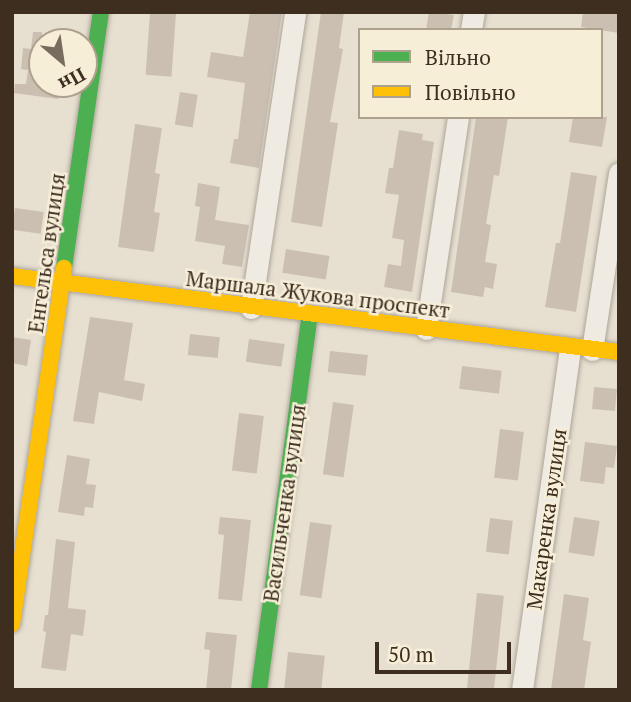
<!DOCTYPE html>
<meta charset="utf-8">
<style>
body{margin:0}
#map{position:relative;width:631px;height:702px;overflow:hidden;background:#e7e0d1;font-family:"PT Serif",serif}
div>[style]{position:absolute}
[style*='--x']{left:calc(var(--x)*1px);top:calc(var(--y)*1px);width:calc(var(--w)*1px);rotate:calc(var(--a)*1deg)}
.building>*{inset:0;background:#cbbfb2;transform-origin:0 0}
.roads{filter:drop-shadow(0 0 2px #ada599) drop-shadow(0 0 2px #ada599)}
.street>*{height:21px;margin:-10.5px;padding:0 10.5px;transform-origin:10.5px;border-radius:10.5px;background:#efebe3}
.fast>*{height:16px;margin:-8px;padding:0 8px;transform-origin:8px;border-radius:8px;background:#4caf50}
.slow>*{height:16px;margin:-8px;padding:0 8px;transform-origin:8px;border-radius:8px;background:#ffc107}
span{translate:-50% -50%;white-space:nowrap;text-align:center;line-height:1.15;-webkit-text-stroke:5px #f7eed8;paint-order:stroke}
.street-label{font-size:21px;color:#3d2e20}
.frame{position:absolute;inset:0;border:14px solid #3d2e20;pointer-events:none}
.legend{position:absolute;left:358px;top:28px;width:245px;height:91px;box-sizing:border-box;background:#f7eed8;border:2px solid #ada18e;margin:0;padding:9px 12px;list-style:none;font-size:21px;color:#3d2e20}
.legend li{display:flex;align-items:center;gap:14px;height:35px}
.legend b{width:35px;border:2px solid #ada18e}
.north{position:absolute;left:28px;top:28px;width:70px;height:70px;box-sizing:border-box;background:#f7eed8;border:2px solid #ada18e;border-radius:50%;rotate:151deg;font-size:19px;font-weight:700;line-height:28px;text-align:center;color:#3d2e20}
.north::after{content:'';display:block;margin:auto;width:24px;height:32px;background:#786c5e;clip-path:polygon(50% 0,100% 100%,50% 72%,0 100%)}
.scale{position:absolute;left:375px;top:642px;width:136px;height:32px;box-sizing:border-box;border:4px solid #3d2e20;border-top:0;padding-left:9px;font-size:21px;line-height:24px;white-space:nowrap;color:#3d2e20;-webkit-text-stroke:5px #f7eed8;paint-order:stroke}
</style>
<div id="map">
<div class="building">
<div style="left:150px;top:12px;width:26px;height:63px;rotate:4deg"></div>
<div style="clip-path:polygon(250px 12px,282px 12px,259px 168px,230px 163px,234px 139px,238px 139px,245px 83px,207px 77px,211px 52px,243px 57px)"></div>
<div style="clip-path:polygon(321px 12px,344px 12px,339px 48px,343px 49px,330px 122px,338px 123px,322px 227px,291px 222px)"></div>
<div style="clip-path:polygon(429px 12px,454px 15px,451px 30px,426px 30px)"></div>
<div style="clip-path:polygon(583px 12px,619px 12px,619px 33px,581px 27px)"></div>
<div style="clip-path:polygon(33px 32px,42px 32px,42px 84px,60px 84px,58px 99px,14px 93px,15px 84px,26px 84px,28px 70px,21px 69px,23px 48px,31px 49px)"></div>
<div style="left:180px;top:92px;width:18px;height:33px;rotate:9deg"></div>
<div style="clip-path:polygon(476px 117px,508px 117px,499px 176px,494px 175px,486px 224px,491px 225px,485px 262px,497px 264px,493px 289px,485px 287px,483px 297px,451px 292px)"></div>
<div style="clip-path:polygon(573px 117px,607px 117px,602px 147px,569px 142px)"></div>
<div style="clip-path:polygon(135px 124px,162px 128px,155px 173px,160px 174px,154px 212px,160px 213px,154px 252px,118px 247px)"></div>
<div style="clip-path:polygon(399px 130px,423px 134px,422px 140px,434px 142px,412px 292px,384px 287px,388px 264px,401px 266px,404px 240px,392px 238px,399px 195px,385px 193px,389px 168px,393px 168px)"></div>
<div style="clip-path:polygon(571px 172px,597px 176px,576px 312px,545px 307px,556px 243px,560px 243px)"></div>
<div style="clip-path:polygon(198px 183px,220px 187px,215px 220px,249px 225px,242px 267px,222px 264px,225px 246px,195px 241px,200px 207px,195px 206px)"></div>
<div style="left:15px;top:208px;width:29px;height:22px;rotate:8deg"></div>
<div style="left:286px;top:249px;width:44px;height:24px;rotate:9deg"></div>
<div style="clip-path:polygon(90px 317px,133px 323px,124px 380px,145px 384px,142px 401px,99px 392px,94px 424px,73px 421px)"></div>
<div style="left:190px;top:334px;width:30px;height:21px;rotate:6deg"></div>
<div style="clip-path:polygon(12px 337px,31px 340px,27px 366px,12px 363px)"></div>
<div style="left:249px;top:339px;width:36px;height:23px;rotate:8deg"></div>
<div style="left:330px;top:351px;width:38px;height:21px;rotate:6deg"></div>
<div style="left:462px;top:366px;width:40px;height:23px;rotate:7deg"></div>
<div style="left:594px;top:387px;width:23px;height:22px;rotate:5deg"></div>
<div style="left:333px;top:402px;width:21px;height:73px;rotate:8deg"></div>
<div style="left:239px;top:413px;width:25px;height:58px;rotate:7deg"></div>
<div style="left:500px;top:429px;width:24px;height:49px;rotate:7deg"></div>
<div style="clip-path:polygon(585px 442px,617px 446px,614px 468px,606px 467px,604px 484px,580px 481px)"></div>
<div style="clip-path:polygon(67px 455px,90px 459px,86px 484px,96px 485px,93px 508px,85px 507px,84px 516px,58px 512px)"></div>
<div style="clip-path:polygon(220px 517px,251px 520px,242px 601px,218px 599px,224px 535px,218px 534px)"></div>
<div style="left:574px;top:517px;width:26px;height:36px;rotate:9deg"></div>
<div style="left:490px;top:518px;width:23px;height:34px;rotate:7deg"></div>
<div style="left:310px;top:522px;width:22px;height:74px;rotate:8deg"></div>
<div style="clip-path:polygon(56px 539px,75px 542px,68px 608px,86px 610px,83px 636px,71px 634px,66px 671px,41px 668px,46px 632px,43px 631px,45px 615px,48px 615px)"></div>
<div style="left:477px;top:593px;width:27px;height:98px;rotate:6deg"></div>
<div style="clip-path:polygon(564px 594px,589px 598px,583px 640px,591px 642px,584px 690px,551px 690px)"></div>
<div style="clip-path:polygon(206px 632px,237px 635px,231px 690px,206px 690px,210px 650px,204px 649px)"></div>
<div style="left:288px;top:652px;width:37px;height:38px;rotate:6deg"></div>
</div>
<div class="roads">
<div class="street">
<div style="--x:471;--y:30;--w:18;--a:-81"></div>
<div style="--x:251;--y:308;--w:299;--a:-81.5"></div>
<div style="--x:426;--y:329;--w:214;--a:-81.4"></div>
<div style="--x:592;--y:350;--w:179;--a:-81.3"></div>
<div style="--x:522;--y:690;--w:345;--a:-82"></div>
</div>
<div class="fast">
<div style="--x:64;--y:268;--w:259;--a:-81.8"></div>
<div style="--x:259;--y:690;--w:378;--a:-82.3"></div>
</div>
<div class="slow">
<div style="--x:12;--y:276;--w:612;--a:7.14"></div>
<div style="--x:12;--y:624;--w:360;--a:-81.7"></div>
</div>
</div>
<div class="street-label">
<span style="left:46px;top:253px;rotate:-82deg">Енгельса вулиця</span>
<span style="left:318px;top:294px;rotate:7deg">Маршала Жукова проспект</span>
<span style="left:284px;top:503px;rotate:-82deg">Васильченка вулиця</span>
<span style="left:546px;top:519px;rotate:-82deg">Макаренка вулиця</span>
</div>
<div class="frame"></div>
<ul class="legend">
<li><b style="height:9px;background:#4caf50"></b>Вільно</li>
<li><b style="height:9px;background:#ffc107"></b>Повільно</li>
</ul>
<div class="north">Пн</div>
<div class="scale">50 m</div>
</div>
